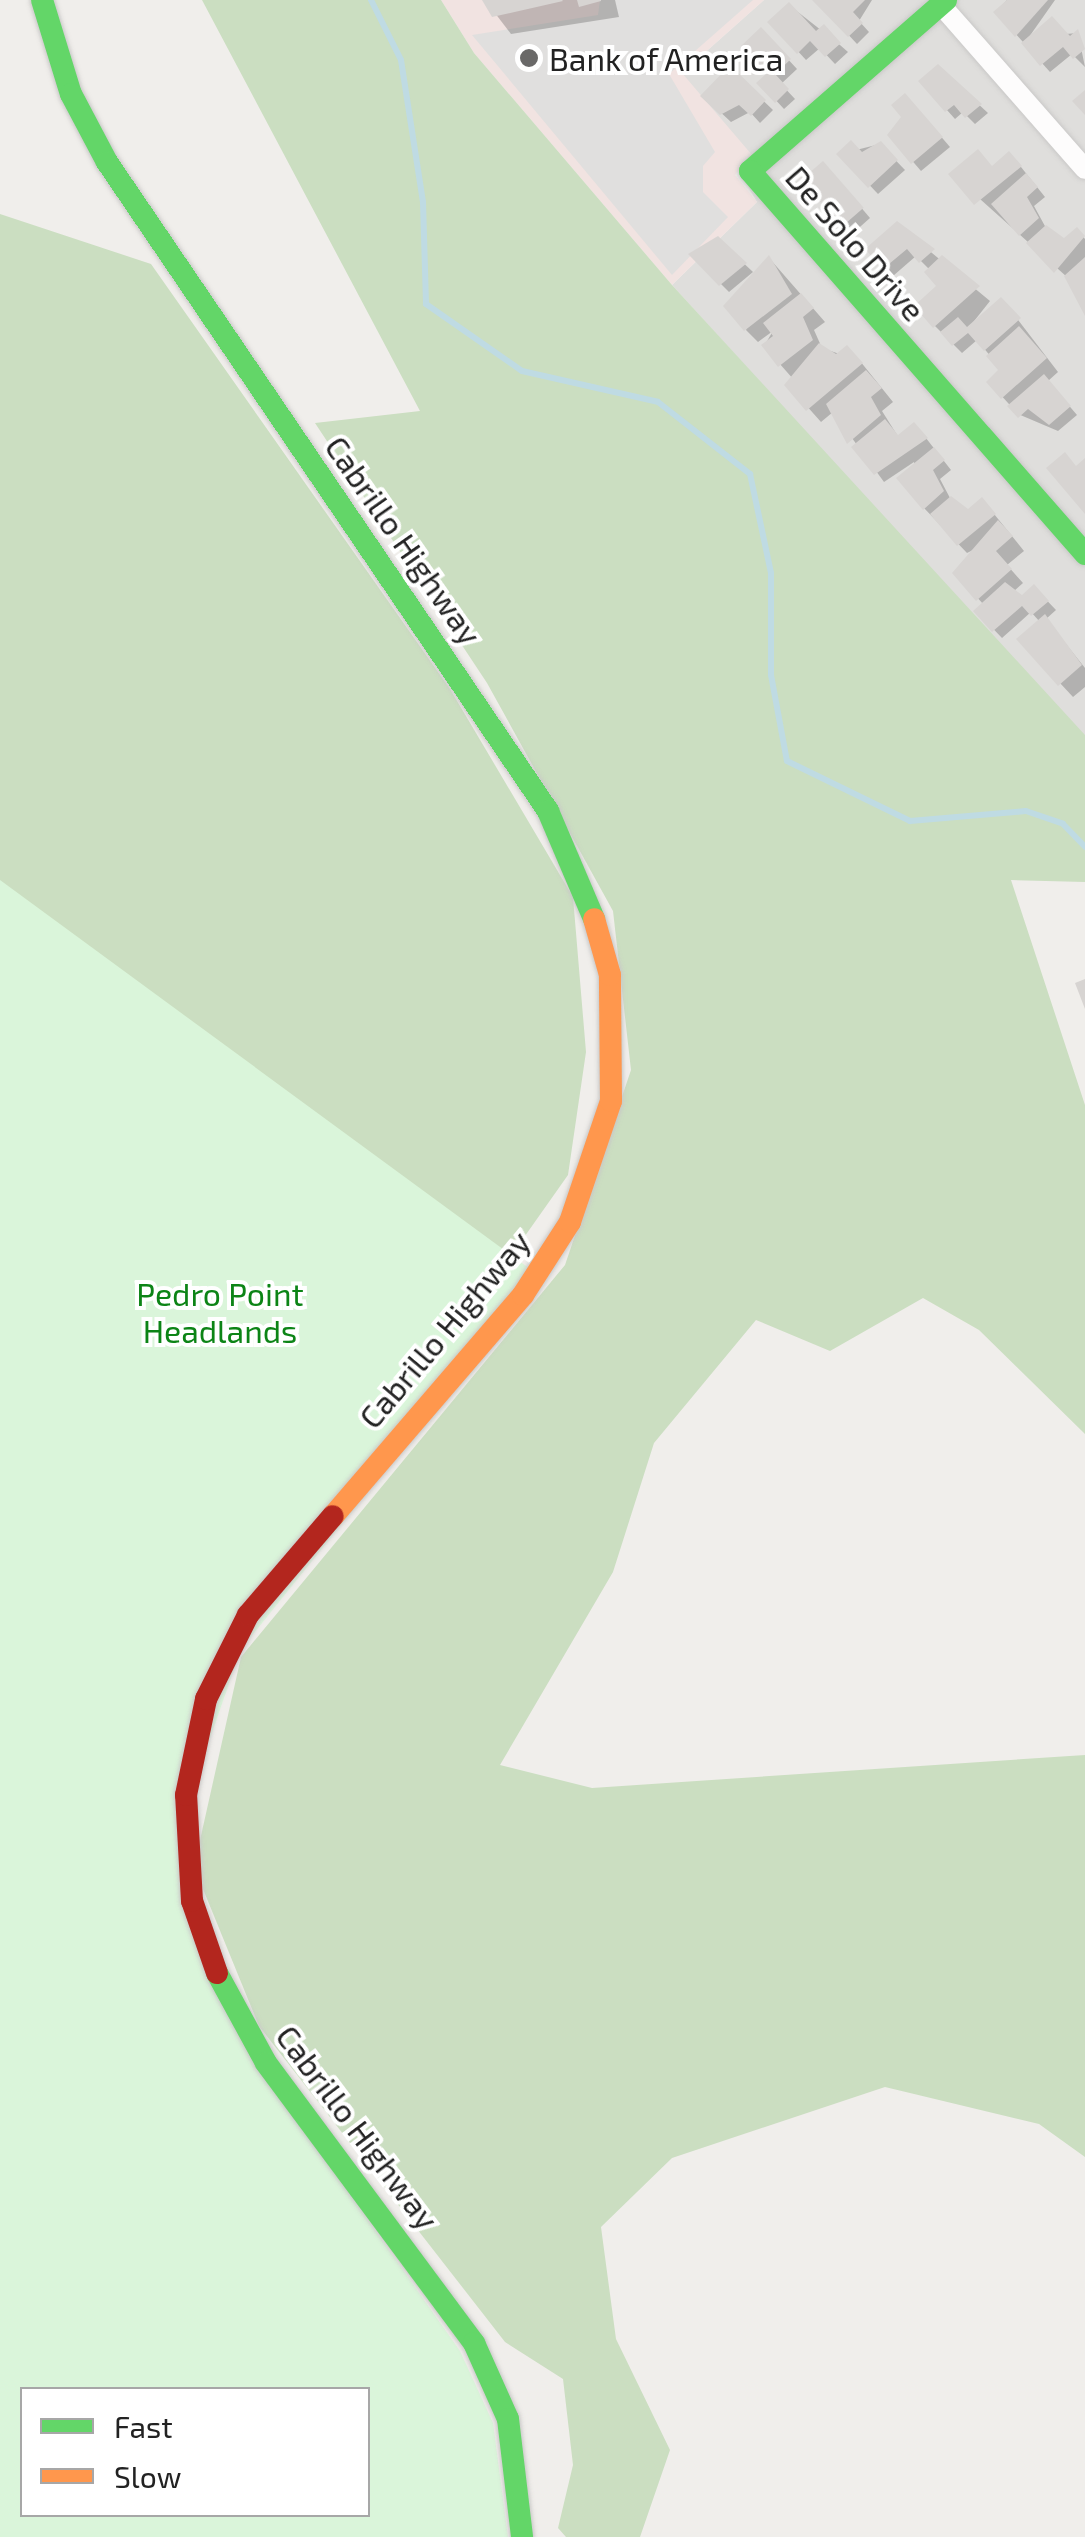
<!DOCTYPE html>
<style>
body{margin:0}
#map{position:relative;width:1085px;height:2537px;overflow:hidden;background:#f0eeeb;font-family:"Exo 2",sans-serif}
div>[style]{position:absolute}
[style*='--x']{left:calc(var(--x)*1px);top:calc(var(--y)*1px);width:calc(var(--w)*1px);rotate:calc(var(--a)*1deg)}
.residential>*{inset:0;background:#dfdedc}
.commercial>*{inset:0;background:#f1e3e1}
.forest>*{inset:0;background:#cbdec1}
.park>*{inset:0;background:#daf5da}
.parking>*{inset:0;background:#e0dfde}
.shadow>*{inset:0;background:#0003}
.stream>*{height:6px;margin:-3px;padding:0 3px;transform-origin:3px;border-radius:3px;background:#bfdbe3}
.building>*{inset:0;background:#d7d4d2;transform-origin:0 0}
.roads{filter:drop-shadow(0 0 2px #c9c8c7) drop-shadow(0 0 2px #c9c8c7)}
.street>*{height:20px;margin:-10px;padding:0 10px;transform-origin:10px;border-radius:10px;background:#fdfcfc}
.fast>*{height:22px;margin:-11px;padding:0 11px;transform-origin:11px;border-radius:11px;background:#63d668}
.slow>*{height:22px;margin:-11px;padding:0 11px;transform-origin:11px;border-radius:11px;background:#ff974d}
.jam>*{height:22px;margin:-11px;padding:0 11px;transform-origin:11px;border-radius:11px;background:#b3261e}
.dots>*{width:28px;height:28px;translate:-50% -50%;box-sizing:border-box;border:5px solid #fff;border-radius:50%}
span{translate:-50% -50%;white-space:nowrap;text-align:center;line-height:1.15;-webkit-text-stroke:8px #fff;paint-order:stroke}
.poi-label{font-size:32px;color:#222}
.left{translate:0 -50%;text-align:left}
.street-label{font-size:32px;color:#222}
.park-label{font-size:32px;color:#0c8416}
.legend{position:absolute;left:20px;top:2387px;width:350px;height:130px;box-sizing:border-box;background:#fff;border:2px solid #a7a7a7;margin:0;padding:12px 18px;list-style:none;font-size:30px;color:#222}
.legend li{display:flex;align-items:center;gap:20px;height:50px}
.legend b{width:50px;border:2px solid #a7a7a7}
</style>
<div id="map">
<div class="residential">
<div style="clip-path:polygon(764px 0,1085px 0,1085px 740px,672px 285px,757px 202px,682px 73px)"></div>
</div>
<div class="commercial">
<div style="clip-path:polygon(441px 0,764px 0,682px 73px,752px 155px,735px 175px,757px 202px,672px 285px,474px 53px)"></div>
</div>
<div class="forest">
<div style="clip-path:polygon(202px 0,441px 0,474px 53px,672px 285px,1085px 735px,1085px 882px,1011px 880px,1085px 1105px,1085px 1434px,979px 1330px,923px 1298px,830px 1351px,756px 1320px,654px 1443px,613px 1572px,500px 1765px,592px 1788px,1085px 1755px,1085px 2157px,1039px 2124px,885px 2087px,672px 2158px,601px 2227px,616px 2339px,670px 2450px,640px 2537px,566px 2537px,558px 2528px,573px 2465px,563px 2379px,505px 2342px,259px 2026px,194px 1867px,241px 1657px,565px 1265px,631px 1070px,613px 911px,487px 683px,315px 423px,420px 411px)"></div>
<div style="clip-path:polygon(0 214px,151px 264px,450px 689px,573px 897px,586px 1052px,568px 1175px,441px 1355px,216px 1623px,22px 2390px,0 2424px)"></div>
</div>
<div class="park">
<div style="clip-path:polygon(evenodd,0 880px,541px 1277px,241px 1649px,190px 1796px,191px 1886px,248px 2050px,460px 2351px,493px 2423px,508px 2537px,0 2537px,0 880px,22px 2390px,368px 2390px,368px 2514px,22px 2514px,22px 2390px)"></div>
</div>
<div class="parking">
<div style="clip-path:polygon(600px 0,753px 0,669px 74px,715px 152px,703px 166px,703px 192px,728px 217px,672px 275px,472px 35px,598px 15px)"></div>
</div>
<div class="shadow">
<div style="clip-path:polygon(485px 0,615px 0,619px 17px,511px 34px)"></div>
<div style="clip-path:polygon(816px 0,872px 0,859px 21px,869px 32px,857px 44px)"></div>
<div style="clip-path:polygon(1007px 0,1055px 0,1029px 37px,1078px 33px,1085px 67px,1072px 54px,1050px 72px,996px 12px)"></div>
<div style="clip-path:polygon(789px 5px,840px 45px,848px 52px,835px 64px,820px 48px,806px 60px,771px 22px)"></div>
<div style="clip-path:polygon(761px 30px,797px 69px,781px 84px,795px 99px,784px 109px,760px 83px,770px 74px)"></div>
<div style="clip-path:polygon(938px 67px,988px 113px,975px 124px,963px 112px,955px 119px,921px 81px)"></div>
<div style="clip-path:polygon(730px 69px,773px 110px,760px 123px,750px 112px,731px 122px,703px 96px)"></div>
<div style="clip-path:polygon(913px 104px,950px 147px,921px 171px,890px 135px)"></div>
<div style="clip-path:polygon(880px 144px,905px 170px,878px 194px,840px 154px)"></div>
<div style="clip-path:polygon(1017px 162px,1045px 197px,1034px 206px,1046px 228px,1064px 241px,1077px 230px,1085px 239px,1085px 310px,1067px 277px,952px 174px)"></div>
<div style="clip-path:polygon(831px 172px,870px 218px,852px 234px,804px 180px)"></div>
<div style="clip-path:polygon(897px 224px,990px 301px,967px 330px,1009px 308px,1058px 372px,1048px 381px,1077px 415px,1058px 431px,1018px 414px,989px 382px,1002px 370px,977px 340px,962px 353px,935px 326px,917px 307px,940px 286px,930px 270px,916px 256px,893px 276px,868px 249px)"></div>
<div style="clip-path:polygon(718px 239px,753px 272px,729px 292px,692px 255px)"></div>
<div style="clip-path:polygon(770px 259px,825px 322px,814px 330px,822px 348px,860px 361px,893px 402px,882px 411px,899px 438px,922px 433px,951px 470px,940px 479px,950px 498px,968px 512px,990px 509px,1024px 551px,1007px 565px,1023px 583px,1014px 591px,1023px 598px,1034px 587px,1056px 610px,1046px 619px,1085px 668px,1085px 687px,1073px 697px,1020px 640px,1040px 622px,1031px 612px,1002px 638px,976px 611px,984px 605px,955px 573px,977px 548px,967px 553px,924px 508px,914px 462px,884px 482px,833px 412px,821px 422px,788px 385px,794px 380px,764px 346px,773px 331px,758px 342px,746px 330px)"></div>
</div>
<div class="stream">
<div style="--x:371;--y:0;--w:67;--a:63.4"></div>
<div style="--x:401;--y:60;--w:144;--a:81.2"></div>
<div style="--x:423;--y:202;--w:102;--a:88.3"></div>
<div style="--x:426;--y:304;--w:117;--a:34.9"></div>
<div style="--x:522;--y:371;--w:139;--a:12.8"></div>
<div style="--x:658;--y:402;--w:117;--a:38"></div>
<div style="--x:750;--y:474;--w:101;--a:78"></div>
<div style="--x:771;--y:573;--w:102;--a:90"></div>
<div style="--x:771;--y:675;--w:87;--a:79.5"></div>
<div style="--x:787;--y:761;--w:137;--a:26"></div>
<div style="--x:910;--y:821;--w:116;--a:-4.9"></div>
<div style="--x:1026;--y:811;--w:39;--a:19"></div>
<div style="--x:1063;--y:824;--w:32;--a:46"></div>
</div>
<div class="building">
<div style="clip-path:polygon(482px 0,562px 0,563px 1px,492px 17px)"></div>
<div style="clip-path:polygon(577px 0,601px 0,601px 1px,579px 7px)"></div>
<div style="clip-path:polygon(812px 0,865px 0,853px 12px,863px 23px,848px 37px)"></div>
<div style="clip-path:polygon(1007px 0,1048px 0,1015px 37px,993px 12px)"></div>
<div style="clip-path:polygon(789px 2px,816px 31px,824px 24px,841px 43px,825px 57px,810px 41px,797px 54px,767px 22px)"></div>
<div style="clip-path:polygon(1052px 16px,1070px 36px,1078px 29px,1085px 49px,1073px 59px,1063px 47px,1040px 66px,1021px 43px)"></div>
<div style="clip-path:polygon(761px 27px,791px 59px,775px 74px,789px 89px,775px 103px,756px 83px,766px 74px,741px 46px)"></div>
<div style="clip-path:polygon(938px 64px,982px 104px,965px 118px,954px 105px,945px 112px,918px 81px)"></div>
<div style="clip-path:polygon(730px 65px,766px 100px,751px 116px,739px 105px,720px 115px,700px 96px)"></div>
<div style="clip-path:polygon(1085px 90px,1085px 115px,1072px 101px)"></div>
<div style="clip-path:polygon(905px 93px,943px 137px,911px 164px,887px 135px,901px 117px,891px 105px)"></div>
<div style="clip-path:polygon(851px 140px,862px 152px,881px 141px,898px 160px,868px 188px,836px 154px)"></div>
<div style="clip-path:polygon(978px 149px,992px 166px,1009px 151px,1022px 166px,974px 205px,948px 174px)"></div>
<div style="left:823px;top:161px;width:62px;height:29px;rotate:49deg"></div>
<div style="clip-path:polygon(1026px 173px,1038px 187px,1027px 197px,1039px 218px,1019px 236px,991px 204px)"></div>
<div style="clip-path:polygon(897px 221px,935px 249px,919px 263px,907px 249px,883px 269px,865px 249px)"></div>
<div style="clip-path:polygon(1046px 225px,1064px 238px,1077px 227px,1085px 236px,1054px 273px,1026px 243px)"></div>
<div style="clip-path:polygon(718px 236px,747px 263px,719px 286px,688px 254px)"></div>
<div style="clip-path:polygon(769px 255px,792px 294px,744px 331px,723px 306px)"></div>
<div style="clip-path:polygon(942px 255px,980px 286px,933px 328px,914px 306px,936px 286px,924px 272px)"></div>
<div style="clip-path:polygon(1085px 257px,1085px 316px,1064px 276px)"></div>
<div style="clip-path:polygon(801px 293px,814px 308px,803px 317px,813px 340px,778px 367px,761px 345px,773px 336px,763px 323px)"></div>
<div style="clip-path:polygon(1001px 297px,1021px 318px,984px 351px,968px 333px,952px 346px,940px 332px,958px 317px,967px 327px)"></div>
<div style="clip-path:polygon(1019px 326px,1047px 358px,1001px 399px,986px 382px,998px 370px,986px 356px)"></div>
<div style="clip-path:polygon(819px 343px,836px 354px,847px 345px,863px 363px,806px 411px,784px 385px)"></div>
<div style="clip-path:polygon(866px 370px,882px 388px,871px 397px,881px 415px,847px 444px,826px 404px)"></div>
<div style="clip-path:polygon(1044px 374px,1071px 406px,1049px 425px,1028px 409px,1018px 418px,1007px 406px)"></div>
<div style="clip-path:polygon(885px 419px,898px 435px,914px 422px,928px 438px,874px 475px,851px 447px)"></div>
<div style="clip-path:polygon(934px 447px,945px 460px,933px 470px,944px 491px,923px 510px,896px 478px)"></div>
<div style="clip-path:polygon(1065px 452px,1076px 466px,1085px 458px,1085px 514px,1046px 468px)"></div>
<div style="clip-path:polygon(951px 496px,968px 509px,982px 497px,996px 514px,957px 546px,930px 514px)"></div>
<div style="clip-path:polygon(998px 520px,1013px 536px,996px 551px,1012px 569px,976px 601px,952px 573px)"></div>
<div style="clip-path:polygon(1005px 582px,1022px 595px,1034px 584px,1049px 601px,1031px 616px,1022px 606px,992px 632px,973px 611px)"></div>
<div style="clip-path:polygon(1045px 614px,1082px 665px,1058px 686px,1016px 639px)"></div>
<div style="clip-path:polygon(1085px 979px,1085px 1009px,1075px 983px)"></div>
</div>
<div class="roads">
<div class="street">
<div style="--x:941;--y:5;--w:218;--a:48.7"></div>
</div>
<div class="fast">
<div style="--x:42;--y:0;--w:98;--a:72.9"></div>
<div style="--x:71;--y:94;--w:77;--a:62.1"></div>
<div style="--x:107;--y:162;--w:785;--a:55.8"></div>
<div style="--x:548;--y:811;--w:117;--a:66.9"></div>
<div style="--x:946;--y:0;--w:260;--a:138.9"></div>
<div style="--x:750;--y:171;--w:509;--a:48.82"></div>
<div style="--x:217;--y:1973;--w:102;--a:61.4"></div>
<div style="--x:266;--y:2063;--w:349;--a:53.4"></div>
<div style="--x:474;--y:2343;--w:83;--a:65.9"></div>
<div style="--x:508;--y:2419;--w:119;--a:83.2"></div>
</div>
<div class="slow">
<div style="--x:333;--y:1516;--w:291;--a:-49.3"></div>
<div style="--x:523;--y:1295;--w:87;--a:-57.2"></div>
<div style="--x:570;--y:1222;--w:128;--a:-71.3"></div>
<div style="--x:611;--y:1101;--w:126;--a:-90.5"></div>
<div style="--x:610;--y:975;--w:58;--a:-105.9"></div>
</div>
<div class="jam">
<div style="--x:217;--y:1973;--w:76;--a:-109.1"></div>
<div style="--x:192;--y:1901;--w:106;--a:-93.2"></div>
<div style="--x:186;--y:1795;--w:98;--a:-78.2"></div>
<div style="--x:206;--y:1699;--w:94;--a:-63.4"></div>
<div style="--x:248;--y:1615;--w:130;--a:-49.4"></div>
</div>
</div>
<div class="dots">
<div style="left:529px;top:58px;background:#6a6968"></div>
</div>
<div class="poi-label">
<span class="left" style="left:549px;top:58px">Bank of America</span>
</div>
<div class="street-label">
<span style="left:856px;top:243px;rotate:49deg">De Solo Drive</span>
<span style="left:404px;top:540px;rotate:55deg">Cabrillo Highway</span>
<span style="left:444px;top:1329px;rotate:-50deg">Cabrillo Highway</span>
<span style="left:358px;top:2127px;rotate:53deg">Cabrillo Highway</span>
</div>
<div class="park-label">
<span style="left:220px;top:1312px">Pedro Point<br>Headlands</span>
</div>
<ul class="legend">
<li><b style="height:12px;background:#63d668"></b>Fast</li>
<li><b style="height:12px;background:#ff974d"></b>Slow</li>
</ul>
</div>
